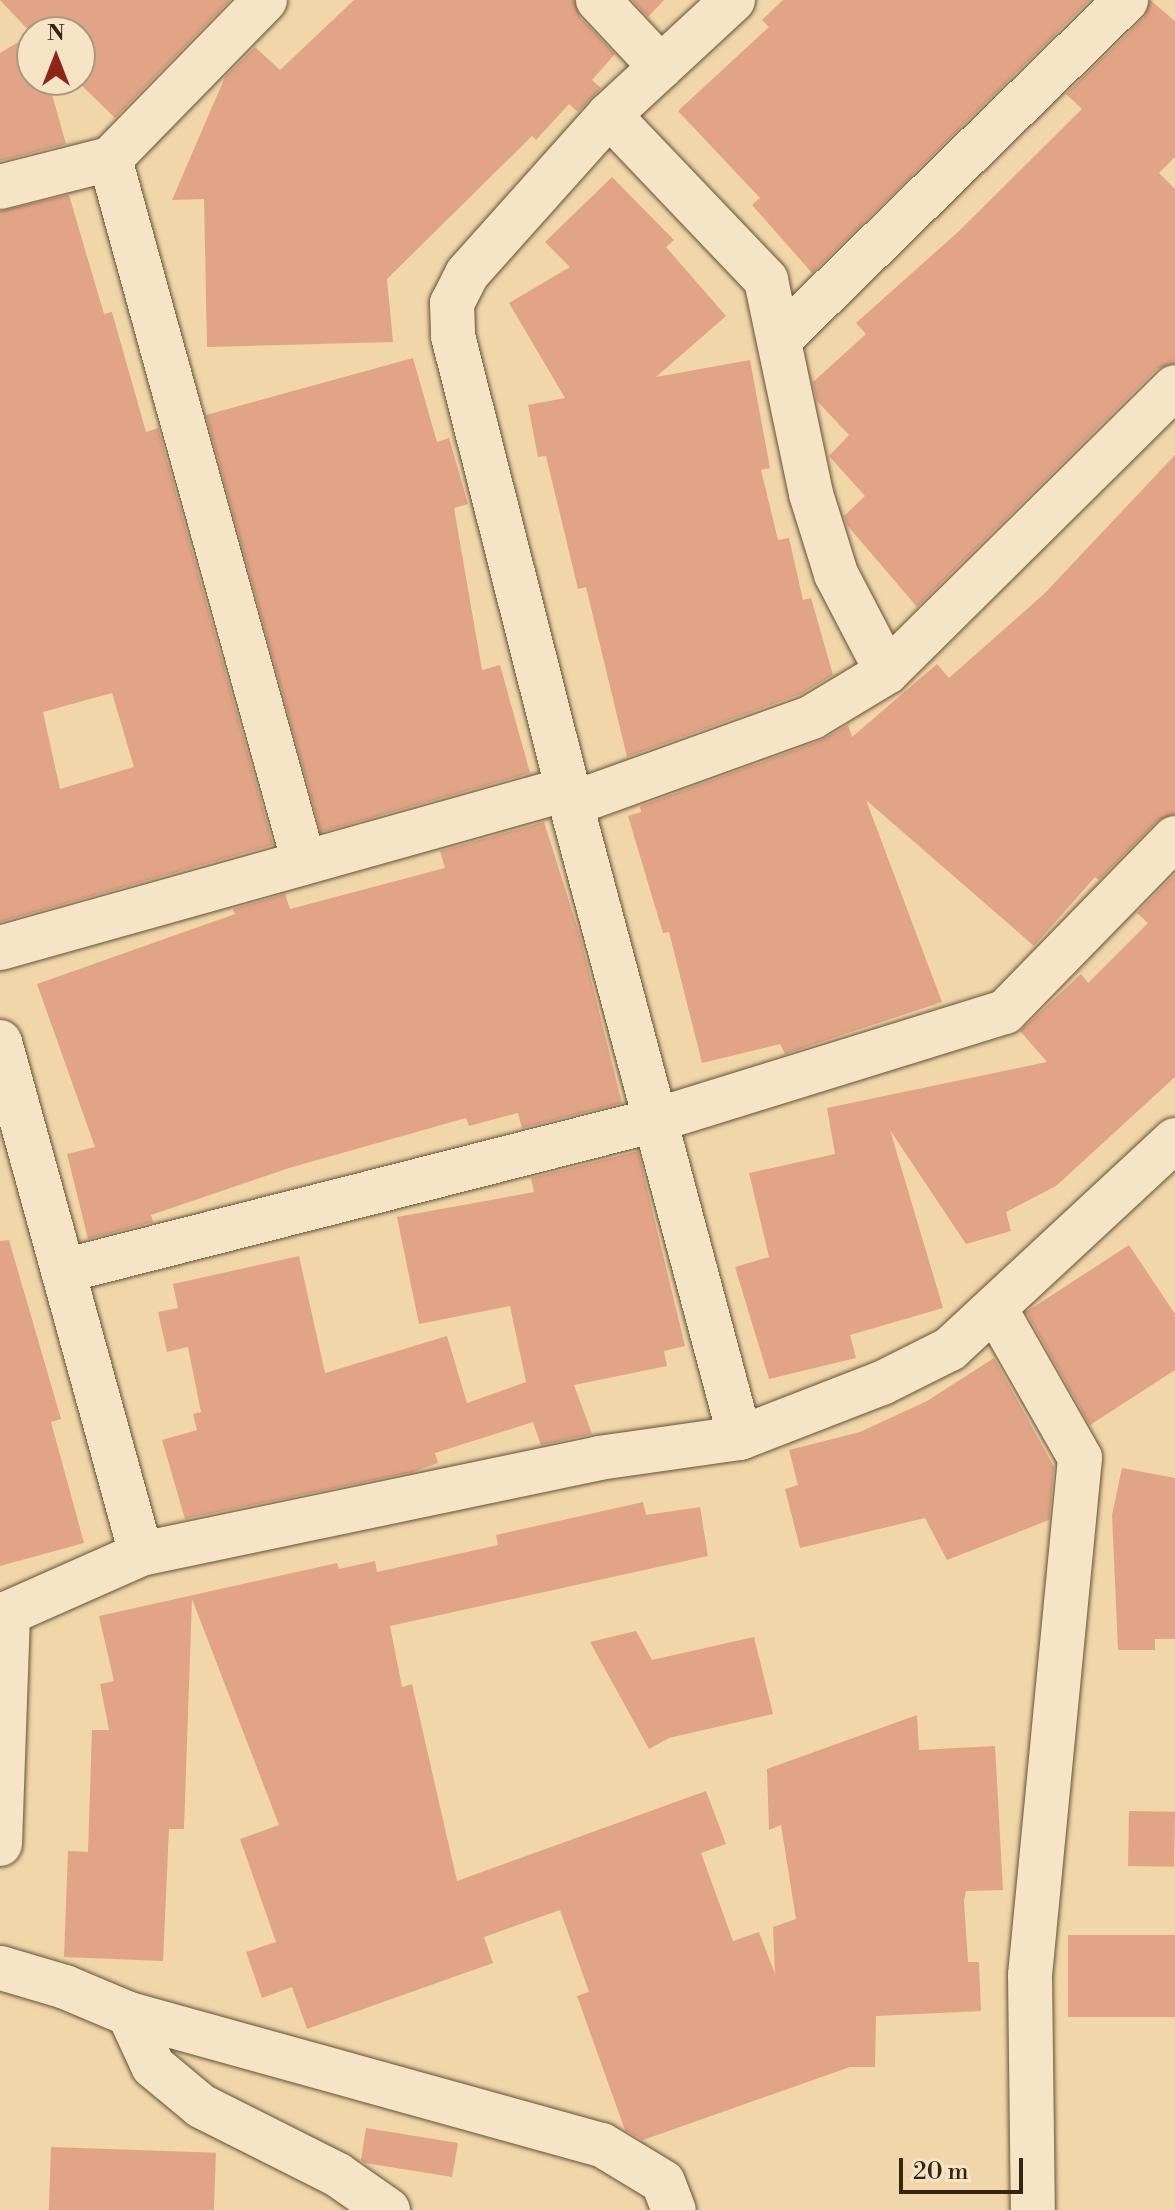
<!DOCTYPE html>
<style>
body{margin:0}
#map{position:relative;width:1175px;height:2210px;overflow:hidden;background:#f1d6a9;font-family:"Libre Bodoni",serif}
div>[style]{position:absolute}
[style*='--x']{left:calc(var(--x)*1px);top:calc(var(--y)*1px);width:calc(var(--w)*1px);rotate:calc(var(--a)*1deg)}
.building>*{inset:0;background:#e2a486;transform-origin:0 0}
.roads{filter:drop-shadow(0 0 2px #645238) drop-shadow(0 0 2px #645238)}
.minor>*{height:44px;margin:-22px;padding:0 22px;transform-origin:22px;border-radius:22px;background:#f6e4c7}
span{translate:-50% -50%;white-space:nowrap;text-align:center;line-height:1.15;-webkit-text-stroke:7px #f6e4c7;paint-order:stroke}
.north{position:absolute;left:16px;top:16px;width:80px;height:80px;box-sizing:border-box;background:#f6e4c7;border:2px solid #a9987f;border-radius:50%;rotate:0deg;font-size:22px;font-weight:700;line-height:32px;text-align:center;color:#352612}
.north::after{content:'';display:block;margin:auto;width:28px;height:36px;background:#8f2418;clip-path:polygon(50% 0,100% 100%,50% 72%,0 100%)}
.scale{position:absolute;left:899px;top:2158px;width:124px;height:36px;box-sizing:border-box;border:4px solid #352612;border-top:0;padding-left:10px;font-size:24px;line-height:28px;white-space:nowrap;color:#352612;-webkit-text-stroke:6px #f6e4c7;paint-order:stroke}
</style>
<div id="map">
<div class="building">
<div style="clip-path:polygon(0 0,230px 0,115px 118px,76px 80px,80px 80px,80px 32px,32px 32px,32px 80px,48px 80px,66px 144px,0 161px,0 53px,32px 34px)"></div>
<div style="clip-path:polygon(354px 0,574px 0,580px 17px,615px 54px,592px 80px,601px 88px,578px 112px,569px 104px,536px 140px,532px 136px,387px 279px,393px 342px,207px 347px,204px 199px,172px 200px,225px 77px,255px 47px,280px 70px)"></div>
<div style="clip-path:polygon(632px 0,664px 0,648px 17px)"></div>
<div style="clip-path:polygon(783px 0,1090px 0,812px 273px,752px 205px,760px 198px,678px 111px,769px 27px,762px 20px)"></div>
<div style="clip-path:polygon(1150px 0,1175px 21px,1175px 157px,1159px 173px,1175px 189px,1175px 363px,1157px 369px,917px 607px,847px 525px,844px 516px,865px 496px,829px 456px,849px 435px,817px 401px,813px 382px,866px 334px,856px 323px,958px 232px,1082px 109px,1066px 94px,1144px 18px)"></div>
<div style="clip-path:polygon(612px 177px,674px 240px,666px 247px,726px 316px,656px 377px,750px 360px,770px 468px,761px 470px,778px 540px,789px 538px,803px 600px,811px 598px,833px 675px,801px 694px,627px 757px,586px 587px,578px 589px,546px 456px,538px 457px,528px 405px,565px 398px,509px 303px,570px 267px,545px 242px)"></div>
<div style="clip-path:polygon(evenodd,69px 195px,104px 314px,112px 312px,146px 432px,158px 428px,273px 845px,0 922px,0 211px,69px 195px,112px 693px,134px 767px,60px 789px,43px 712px,112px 693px)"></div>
<div style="clip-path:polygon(413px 358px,437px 442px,449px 438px,468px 504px,454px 508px,482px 670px,500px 665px,530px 773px,321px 832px,206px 415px)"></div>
<div style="clip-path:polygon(1175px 455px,1175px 814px,1157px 821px,1099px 880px,1095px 877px,1034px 946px,866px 800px,942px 1002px,785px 1054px,780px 1044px,702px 1063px,669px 932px,663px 933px,628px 816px,641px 812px,640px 806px,820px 741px,848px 725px,852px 737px,937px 664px,949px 678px,1044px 594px)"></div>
<div style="clip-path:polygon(544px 822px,580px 936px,622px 1103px,522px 1128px,518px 1113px,469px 1126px,466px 1118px,289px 1168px,151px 1215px,153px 1222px,88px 1239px,67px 1154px,95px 1147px,37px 984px,235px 914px,233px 909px,285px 894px,290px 909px,445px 868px,440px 851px)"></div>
<div style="clip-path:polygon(1175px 874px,1175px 1077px,1056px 1186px,1006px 1212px,1011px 1231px,966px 1244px,890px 1130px,943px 1308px,850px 1335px,856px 1358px,769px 1379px,735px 1267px,769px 1257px,749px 1173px,835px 1154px,827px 1108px,1047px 1062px,1020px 1031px,1081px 974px,1088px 983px,1148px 923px,1137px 913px)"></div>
<div style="clip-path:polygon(638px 1151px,685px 1346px,664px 1351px,667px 1366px,574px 1385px,592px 1434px,541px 1445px,533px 1422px,435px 1453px,438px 1463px,413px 1472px,185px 1519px,162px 1440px,197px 1430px,193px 1414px,201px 1412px,188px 1347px,167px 1352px,158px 1312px,178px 1308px,173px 1284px,299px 1256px,325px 1373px,447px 1336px,467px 1403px,526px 1382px,510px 1306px,419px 1324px,397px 1217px,534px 1192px,531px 1178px)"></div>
<div style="clip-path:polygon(9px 1240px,61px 1419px,51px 1422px,84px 1543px,0 1566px,0 1241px)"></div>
<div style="clip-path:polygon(1129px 1245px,1175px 1314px,1175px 1370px,1090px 1425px,1026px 1312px)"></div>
<div style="clip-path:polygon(994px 1358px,1054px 1467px,1049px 1520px,947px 1560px,925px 1518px,800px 1548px,785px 1489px,798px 1485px,789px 1450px,860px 1432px,927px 1401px)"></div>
<div style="clip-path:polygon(1122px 1468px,1175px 1478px,1175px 1639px,1155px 1639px,1155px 1650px,1118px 1650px,1112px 1515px)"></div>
<div style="clip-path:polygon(643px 1502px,646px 1515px,700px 1507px,708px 1556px,390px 1626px,402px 1687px,412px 1684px,457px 1881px,706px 1791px,726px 1844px,701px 1853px,733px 1941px,759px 1932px,775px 1974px,773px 1927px,796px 1919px,781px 1825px,769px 1830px,767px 1769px,917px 1715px,919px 1750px,995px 1746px,1003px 1890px,966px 1891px,964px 1901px,968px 1962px,979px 1962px,981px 2011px,876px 2016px,875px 2067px,850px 2067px,643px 2140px,625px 2130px,577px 1996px,589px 1992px,560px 1910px,484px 1937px,493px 1963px,307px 2029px,292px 1987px,262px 1998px,246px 1952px,276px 1942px,240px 1839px,279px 1825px,192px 1599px,184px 1829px,169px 1829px,163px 1961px,64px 1957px,68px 1851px,88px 1852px,92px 1730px,109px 1730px,100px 1684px,114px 1681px,99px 1616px,337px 1563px,339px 1569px,375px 1561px,377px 1572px,498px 1545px,496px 1535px)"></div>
<div style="clip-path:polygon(636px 1631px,652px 1660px,754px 1637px,773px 1714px,669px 1738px,649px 1749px,590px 1642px)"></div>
<div style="left:1129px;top:1811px;width:46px;height:55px;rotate:1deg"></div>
<div style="left:1068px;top:1935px;width:107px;height:82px"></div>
<div style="clip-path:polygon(366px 2128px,458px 2143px,452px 2177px,365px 2163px,361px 2160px)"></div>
<div style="left:51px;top:2147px;width:165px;height:63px;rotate:2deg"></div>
</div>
<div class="roads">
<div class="minor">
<div style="--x:598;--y:0;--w:92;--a:46.8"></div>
<div style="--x:733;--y:0;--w:169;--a:137.2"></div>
<div style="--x:609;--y:115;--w:213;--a:131.8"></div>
<div style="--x:467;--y:274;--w:33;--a:117"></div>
<div style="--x:452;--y:303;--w:33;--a:88"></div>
<div style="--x:453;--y:336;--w:483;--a:75.8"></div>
<div style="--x:571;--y:804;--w:656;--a:75.07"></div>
<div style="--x:609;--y:115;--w:228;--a:46.4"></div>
<div style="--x:766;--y:280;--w:219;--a:78.1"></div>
<div style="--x:811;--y:494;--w:84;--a:72.6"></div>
<div style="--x:836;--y:574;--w:110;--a:62.5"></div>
<div style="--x:110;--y:159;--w:730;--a:74.59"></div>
<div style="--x:0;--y:187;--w:114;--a:-14.3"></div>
<div style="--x:110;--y:159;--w:222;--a:-45.7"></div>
<div style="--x:779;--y:340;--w:486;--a:-44.4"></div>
<div style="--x:0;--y:948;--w:582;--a:-15.66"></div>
<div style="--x:560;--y:791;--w:17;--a:50"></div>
<div style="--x:571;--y:804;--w:256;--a:-19.8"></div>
<div style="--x:812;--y:717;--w:87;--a:-31"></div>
<div style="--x:887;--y:672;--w:405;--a:-44.7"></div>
<div style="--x:0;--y:1042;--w:531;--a:74.6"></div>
<div style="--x:63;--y:1271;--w:612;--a:-14.29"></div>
<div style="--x:656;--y:1120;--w:365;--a:-17.2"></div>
<div style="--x:1005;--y:1012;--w:243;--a:-45.7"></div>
<div style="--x:996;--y:1310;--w:170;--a:60.4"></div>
<div style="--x:1080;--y:1458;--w:519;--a:95.52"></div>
<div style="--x:1030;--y:1975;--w:235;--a:89.3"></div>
<div style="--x:0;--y:1844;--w:231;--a:-88"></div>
<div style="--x:8;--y:1613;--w:145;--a:-23.9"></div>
<div style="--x:141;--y:1554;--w:468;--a:-11.8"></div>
<div style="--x:599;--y:1458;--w:142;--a:-8.1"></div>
<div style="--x:740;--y:1438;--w:152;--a:-21.2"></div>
<div style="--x:882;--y:1383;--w:76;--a:-26.6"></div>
<div style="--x:950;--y:1349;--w:307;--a:-42.9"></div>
<div style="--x:1;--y:1968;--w:67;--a:16.5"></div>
<div style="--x:65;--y:1987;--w:69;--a:22.9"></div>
<div style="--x:129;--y:2014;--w:491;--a:15.5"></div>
<div style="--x:602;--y:2145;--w:71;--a:31.2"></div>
<div style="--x:663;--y:2182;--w:30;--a:69"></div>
<div style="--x:129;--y:2014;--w:57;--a:65.2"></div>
<div style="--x:153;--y:2066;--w:62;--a:39.8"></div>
<div style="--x:201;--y:2106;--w:153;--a:26.7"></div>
<div style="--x:338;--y:2175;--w:61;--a:35"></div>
</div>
</div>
<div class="north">N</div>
<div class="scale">20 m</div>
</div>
